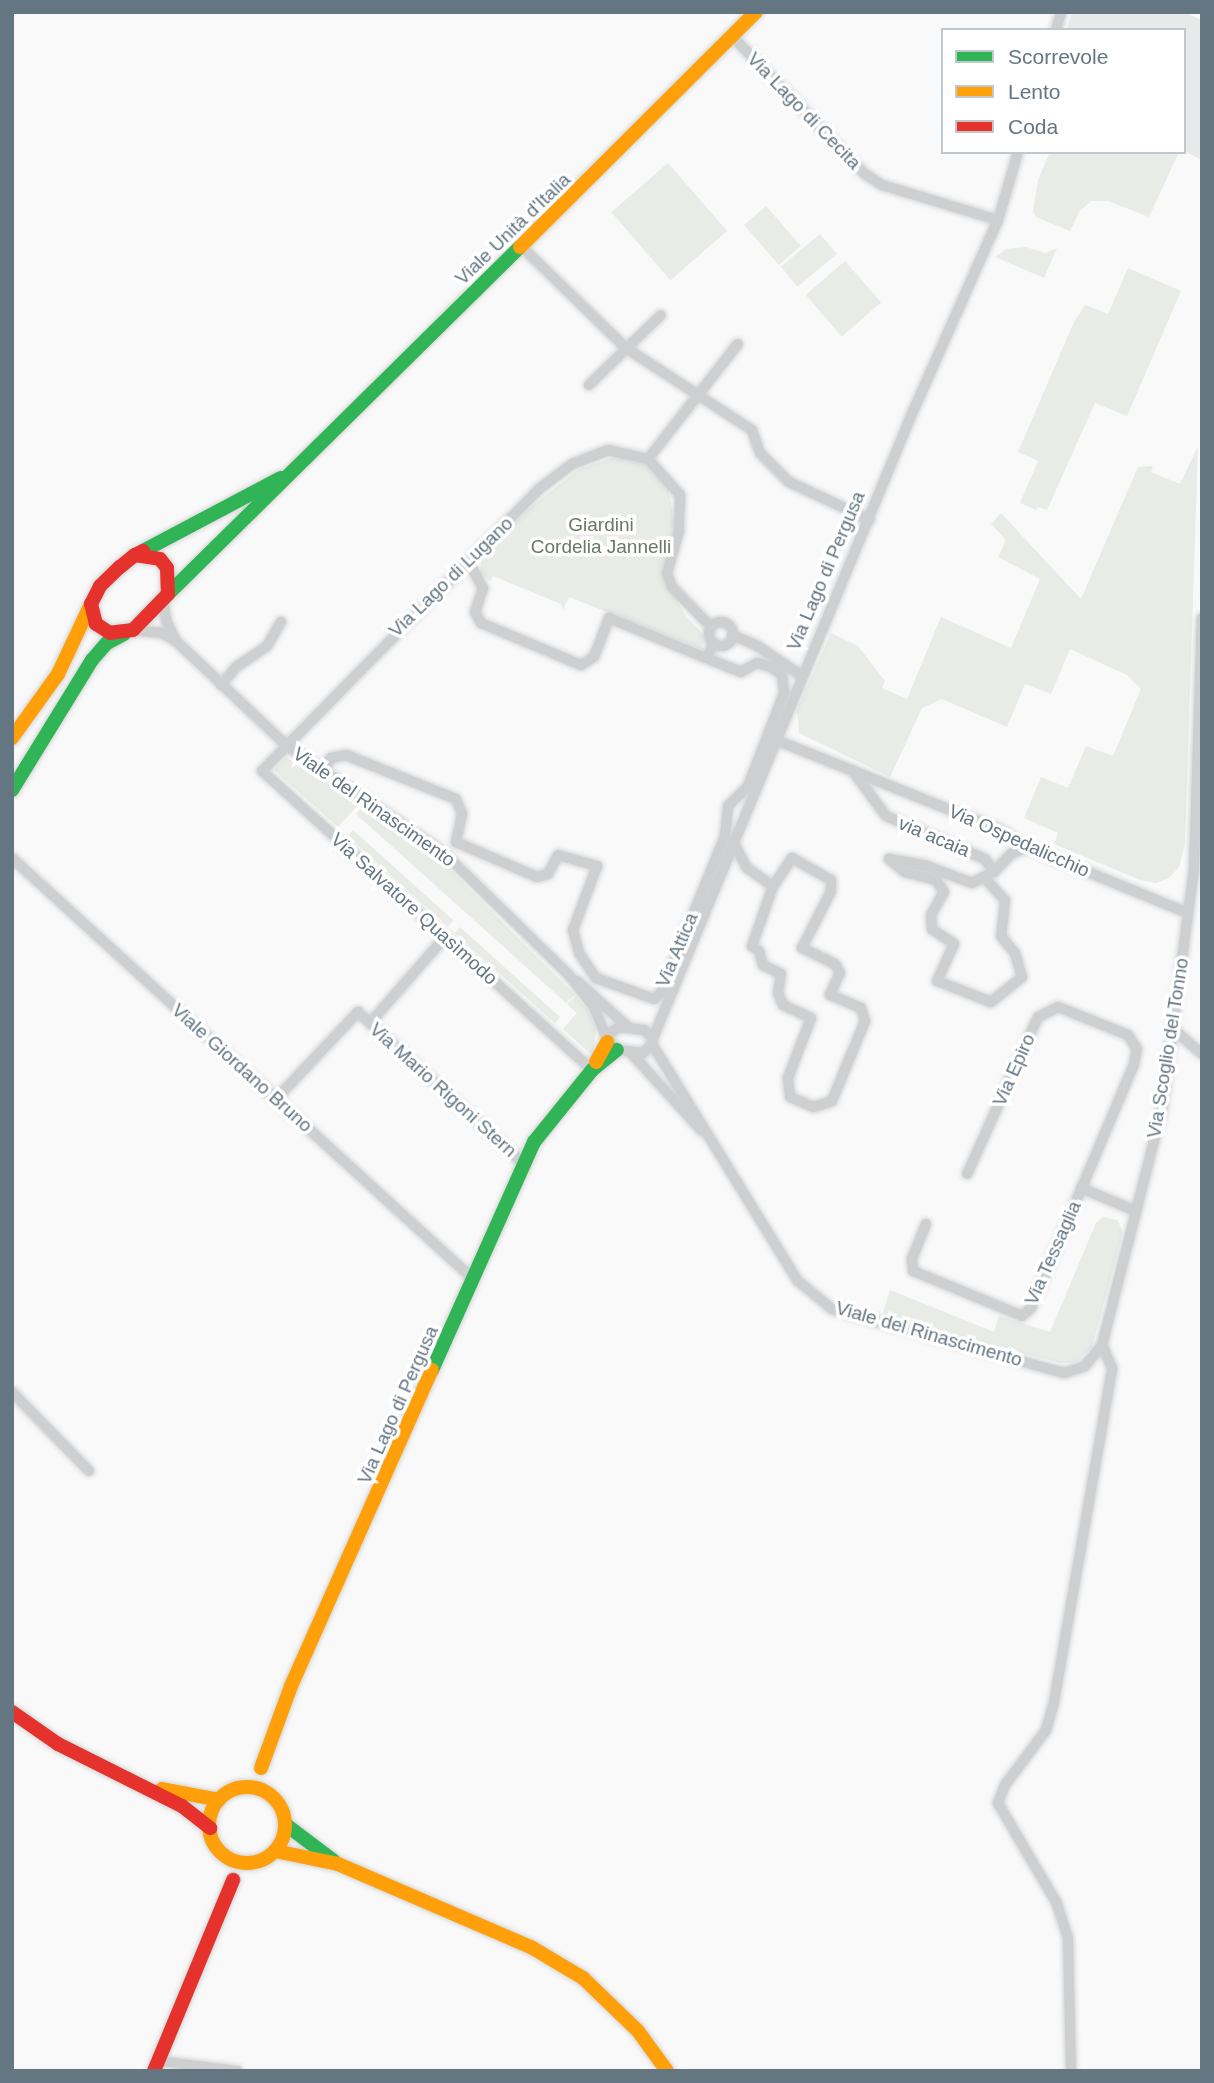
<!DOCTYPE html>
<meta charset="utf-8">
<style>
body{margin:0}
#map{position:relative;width:1214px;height:2083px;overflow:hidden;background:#f9f9f9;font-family:Arial,sans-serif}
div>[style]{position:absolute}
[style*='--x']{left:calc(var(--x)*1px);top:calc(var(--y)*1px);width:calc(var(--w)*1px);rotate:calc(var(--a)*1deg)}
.built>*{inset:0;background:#e8e9e9}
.green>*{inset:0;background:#e8ebe6;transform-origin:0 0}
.roads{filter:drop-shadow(0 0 2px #d5d6d7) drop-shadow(0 0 2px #d5d6d7)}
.street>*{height:10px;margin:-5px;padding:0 5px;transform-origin:5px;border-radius:5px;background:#cecfd0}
.street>.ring{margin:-5px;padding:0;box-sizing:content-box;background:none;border:10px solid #cecfd0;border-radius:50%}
.fast>*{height:14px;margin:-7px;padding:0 7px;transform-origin:7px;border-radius:7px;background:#30b455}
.slow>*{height:14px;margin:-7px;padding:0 7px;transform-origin:7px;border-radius:7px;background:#ff9f0a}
.slow>.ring{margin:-7px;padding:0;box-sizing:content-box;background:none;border:14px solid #ff9f0a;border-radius:50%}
.jam>*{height:14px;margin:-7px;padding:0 7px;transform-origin:7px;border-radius:7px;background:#e5322d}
span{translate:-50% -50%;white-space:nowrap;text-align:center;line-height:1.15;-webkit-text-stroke:7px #fff;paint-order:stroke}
.street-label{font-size:19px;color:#657683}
.park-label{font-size:19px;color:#687a64}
.frame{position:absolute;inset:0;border:14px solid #657683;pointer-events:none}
.legend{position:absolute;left:941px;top:28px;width:245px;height:126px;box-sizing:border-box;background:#fff;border:2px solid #c1c8cd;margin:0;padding:9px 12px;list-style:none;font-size:21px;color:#657683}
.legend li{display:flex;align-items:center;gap:14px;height:35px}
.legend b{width:35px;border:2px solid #c1c8cd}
</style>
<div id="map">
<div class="built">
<div style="clip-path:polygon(1072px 12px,1183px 12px,1202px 20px,1202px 160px,1184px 151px,1184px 30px,1067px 30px)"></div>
</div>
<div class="green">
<div style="clip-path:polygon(1050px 152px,1179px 152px,1149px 217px,1108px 201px,1091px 201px,1079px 212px,1070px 231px,1036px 217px,1033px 211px,1038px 180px)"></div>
<div style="left:668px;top:163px;width:90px;height:75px;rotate:49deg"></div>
<div style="left:766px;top:206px;width:53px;height:29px;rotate:49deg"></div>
<div style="left:820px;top:234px;width:26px;height:51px;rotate:50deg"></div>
<div style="clip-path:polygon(1026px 247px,1045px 253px,1057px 248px,1044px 278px,995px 257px,1006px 249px)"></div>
<div style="left:845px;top:261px;width:55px;height:52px;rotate:49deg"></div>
<div style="clip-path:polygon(1128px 268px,1181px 291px,1127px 416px,1095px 403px,1047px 510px,1038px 507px,1036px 510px,1020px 503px,1038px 461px,1018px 452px,1074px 322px,1085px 305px,1108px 314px)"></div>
<div style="clip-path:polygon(1198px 446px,1185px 844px,1179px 867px,1169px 878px,1156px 883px,1140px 880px,1054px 844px,1058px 833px,1024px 818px,1041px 777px,1068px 788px,1086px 746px,1113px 756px,1141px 689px,1127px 675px,1070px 649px,1051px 694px,1025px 684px,1007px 727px,942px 699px,922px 708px,890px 777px,799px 733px,797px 710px,831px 633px,858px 646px,885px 681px,882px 688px,907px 699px,941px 617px,1011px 648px,1040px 579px,998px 557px,1006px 540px,991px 524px,1001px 513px,1081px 599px,1138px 467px,1153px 466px,1151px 472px,1180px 484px)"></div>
<div style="clip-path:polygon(618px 456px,642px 460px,668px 486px,675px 527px,663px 575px,685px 615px,706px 637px,701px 649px,569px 597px,563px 610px,561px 604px,493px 576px,490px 581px,480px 572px,482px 556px,526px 511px,579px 469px)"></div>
<div style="clip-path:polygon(286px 757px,359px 804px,338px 827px,274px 770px)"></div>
<div style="clip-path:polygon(363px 806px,444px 864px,575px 995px,566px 1003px,356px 814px)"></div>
<div style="left:353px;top:830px;width:135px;height:8px;rotate:42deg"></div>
<div style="left:460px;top:927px;width:135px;height:8px;rotate:42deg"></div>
<div style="clip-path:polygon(576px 996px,589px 1011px,596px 1030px,593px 1056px,563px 1029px,577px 1013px,567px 1004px)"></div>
<div style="clip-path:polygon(1103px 1217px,1117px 1220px,1123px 1232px,1092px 1347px,1076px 1362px,1060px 1363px,882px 1316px,890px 1290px,994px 1332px,999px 1316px,1050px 1332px,1096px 1223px)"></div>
</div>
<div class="roads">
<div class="street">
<div style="--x:1056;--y:30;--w:19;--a:-74"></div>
<div style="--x:732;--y:36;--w:192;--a:46.1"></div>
<div style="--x:865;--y:174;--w:20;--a:33"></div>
<div style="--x:882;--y:185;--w:121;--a:16.8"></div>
<div style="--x:522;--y:247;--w:145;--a:44.2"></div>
<div style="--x:626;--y:348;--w:150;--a:33.1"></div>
<div style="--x:752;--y:430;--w:24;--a:71"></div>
<div style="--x:760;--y:453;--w:41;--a:45"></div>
<div style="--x:789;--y:482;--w:89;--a:25.1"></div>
<div style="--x:589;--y:385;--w:100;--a:-44.2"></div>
<div style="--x:648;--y:459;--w:146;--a:-52"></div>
<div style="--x:469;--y:562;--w:30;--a:62"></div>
<div style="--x:483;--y:588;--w:25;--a:108"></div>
<div style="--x:475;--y:612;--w:13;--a:61"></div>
<div style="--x:481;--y:623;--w:108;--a:22.8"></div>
<div style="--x:581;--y:665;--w:15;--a:-32"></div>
<div style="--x:594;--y:657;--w:42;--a:-69"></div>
<div style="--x:609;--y:618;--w:105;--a:22.4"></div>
<div style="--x:706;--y:658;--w:17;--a:-62"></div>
<div style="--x:163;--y:600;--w:20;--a:81"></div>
<div style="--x:166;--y:620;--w:23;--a:65"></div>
<div class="ring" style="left:709px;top:622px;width:14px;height:14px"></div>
<div style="--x:133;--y:630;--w:29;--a:6"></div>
<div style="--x:162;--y:633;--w:16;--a:30"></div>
<div style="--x:176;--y:641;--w:150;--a:43.4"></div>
<div style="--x:285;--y:744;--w:193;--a:34.4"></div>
<div style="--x:444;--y:853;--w:175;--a:44.3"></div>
<div style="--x:569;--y:975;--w:41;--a:52"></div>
<div style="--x:594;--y:1007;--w:31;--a:68"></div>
<div style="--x:732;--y:635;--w:26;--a:23"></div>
<div style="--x:756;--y:645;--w:55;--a:34"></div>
<div style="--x:221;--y:685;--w:23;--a:-50"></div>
<div style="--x:236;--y:667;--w:37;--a:-34"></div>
<div style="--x:267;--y:646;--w:28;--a:-60"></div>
<div style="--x:776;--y:740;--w:244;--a:21.9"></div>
<div style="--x:1002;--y:831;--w:30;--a:33"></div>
<div style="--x:1027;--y:847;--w:174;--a:22.3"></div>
<div style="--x:324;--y:769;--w:13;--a:-58"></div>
<div style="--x:331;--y:758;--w:15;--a:-11"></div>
<div style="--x:346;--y:755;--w:118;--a:21.8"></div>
<div style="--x:456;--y:799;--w:16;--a:68"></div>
<div style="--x:462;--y:814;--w:29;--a:102"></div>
<div style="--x:456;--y:842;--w:88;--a:23.4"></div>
<div style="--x:537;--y:877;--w:11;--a:-15"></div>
<div style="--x:548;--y:874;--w:21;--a:-62"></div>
<div style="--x:558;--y:855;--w:41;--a:15.8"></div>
<div style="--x:597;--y:866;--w:68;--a:110.6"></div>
<div style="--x:573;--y:930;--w:24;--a:75"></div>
<div style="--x:579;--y:953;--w:30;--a:56"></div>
<div style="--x:596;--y:978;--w:62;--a:19.9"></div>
<div style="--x:654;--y:999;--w:9;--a:-41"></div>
<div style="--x:661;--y:993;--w:170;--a:-67.8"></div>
<div style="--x:725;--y:836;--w:30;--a:-84"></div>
<div style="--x:728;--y:806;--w:28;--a:-45"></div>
<div style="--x:748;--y:786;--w:100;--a:-68.8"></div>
<div style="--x:784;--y:693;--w:18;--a:-96"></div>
<div style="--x:782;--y:675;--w:14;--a:-144"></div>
<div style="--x:771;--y:667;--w:15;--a:-164"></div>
<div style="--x:757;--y:663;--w:18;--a:151"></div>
<div style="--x:741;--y:672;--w:38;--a:-158"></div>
<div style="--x:852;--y:770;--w:57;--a:53.5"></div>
<div style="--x:886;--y:816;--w:108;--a:23.5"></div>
<div style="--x:985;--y:859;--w:16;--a:55"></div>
<div style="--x:733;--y:841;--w:30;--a:63"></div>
<div style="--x:747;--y:868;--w:32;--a:35"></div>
<div style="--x:773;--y:886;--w:64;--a:109.3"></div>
<div style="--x:752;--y:946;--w:9;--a:36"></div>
<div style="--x:759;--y:951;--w:15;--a:74"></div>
<div style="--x:763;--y:965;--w:20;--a:27"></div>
<div style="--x:781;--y:974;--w:19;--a:99"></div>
<div style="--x:778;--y:993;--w:13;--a:67"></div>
<div style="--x:783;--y:1005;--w:31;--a:25"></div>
<div style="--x:811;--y:1018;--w:64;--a:111"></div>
<div style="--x:788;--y:1078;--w:19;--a:84"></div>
<div style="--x:790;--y:1097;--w:26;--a:23"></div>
<div style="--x:814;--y:1107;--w:19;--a:-18"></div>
<div style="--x:832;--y:1101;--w:87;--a:-67.6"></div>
<div style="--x:865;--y:1021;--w:14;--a:-107"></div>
<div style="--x:861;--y:1008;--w:34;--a:-157"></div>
<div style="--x:830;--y:995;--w:24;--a:-66"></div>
<div style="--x:840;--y:973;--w:10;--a:-119"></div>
<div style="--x:835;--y:964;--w:37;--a:-154"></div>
<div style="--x:802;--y:948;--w:64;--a:-63"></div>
<div style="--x:831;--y:891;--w:11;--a:-90"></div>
<div style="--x:831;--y:880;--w:45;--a:-150.6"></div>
<div style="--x:792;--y:858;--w:34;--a:124"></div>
<div style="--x:12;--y:858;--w:623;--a:42.4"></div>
<div style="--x:984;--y:877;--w:31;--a:48"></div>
<div style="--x:1005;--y:900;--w:36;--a:96"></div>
<div style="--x:1001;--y:936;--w:22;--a:51"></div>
<div style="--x:1015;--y:953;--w:25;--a:74"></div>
<div style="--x:1022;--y:977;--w:40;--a:141"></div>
<div style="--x:991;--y:1002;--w:58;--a:-158.7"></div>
<div style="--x:937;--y:981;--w:41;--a:-65.3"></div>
<div style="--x:954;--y:944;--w:27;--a:-146"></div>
<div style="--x:932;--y:929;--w:14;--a:-94"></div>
<div style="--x:931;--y:915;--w:26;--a:-61"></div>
<div style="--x:944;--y:892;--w:14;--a:-124"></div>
<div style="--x:936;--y:880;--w:32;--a:-166"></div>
<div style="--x:905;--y:872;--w:21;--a:-141"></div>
<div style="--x:889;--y:859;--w:36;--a:10"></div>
<div style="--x:924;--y:865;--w:51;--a:20.6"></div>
<div style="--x:972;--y:883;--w:25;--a:-27"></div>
<div style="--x:994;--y:872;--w:25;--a:-47"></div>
<div style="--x:1011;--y:854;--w:17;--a:-24"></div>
<div style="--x:577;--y:981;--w:69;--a:42"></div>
<div style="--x:370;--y:1023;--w:114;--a:-48.9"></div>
<div style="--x:619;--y:1027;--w:25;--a:7"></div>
<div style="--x:644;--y:1030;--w:12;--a:42"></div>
<div style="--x:653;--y:1038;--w:6;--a:99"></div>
<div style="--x:652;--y:1044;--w:13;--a:135"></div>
<div style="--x:643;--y:1053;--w:26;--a:-173"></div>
<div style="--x:617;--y:1050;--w:18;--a:-128"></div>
<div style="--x:606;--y:1036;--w:16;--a:-35"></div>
<div style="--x:1172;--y:1028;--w:40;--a:41"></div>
<div style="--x:653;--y:1038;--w:673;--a:-67.47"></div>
<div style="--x:911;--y:416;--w:214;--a:-66.1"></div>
<div style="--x:998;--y:220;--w:71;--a:-73.6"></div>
<div style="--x:652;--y:1044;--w:278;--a:58.4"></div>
<div style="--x:798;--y:1281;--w:44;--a:39.5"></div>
<div style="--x:832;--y:1309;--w:241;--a:15.4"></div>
<div style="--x:1064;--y:1373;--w:22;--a:-18"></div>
<div style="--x:1085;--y:1366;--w:27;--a:-51"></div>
<div style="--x:1102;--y:1345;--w:244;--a:-75.7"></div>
<div style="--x:1162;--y:1109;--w:243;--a:-82.4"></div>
<div style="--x:1194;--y:868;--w:250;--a:-88.2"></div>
<div style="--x:631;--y:1053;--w:105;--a:47.7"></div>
<div style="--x:592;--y:1070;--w:445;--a:-137.8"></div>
<div style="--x:262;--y:771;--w:395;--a:-45.5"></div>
<div style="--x:539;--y:489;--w:41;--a:-37.1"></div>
<div style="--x:572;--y:464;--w:39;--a:-21"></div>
<div style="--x:608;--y:450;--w:41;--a:12.7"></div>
<div style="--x:648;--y:459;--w:48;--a:48.4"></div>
<div style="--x:680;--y:495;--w:36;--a:92"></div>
<div style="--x:679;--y:531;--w:44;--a:105.9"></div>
<div style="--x:667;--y:573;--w:15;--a:70"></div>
<div style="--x:672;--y:587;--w:56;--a:45.7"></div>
<div style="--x:276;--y:1099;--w:120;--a:-46.7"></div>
<div style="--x:358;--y:1012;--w:225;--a:42.5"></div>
<div style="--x:1081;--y:1188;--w:60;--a:22.7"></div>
<div style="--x:926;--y:1224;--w:37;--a:112"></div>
<div style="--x:912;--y:1258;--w:13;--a:86"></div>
<div style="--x:913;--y:1271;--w:118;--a:22.4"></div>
<div style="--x:1022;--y:1316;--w:12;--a:-42"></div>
<div style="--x:1031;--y:1308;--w:265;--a:-67.1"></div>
<div style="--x:1134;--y:1064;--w:15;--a:-79"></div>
<div style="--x:1137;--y:1049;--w:17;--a:-123"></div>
<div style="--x:1128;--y:1035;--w:75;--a:-158.2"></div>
<div style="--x:1058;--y:1007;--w:22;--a:153"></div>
<div style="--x:1038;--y:1017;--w:172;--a:114.3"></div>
<div style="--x:12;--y:1392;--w:110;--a:45.7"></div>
<div style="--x:160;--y:2061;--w:78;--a:7.4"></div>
<div style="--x:1071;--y:2071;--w:133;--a:-91.3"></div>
<div style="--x:1068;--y:1938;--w:38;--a:-108"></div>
<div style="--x:1056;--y:1902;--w:115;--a:-120.4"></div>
<div style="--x:998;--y:1803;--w:19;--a:-69"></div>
<div style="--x:1005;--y:1785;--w:69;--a:-53.3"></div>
<div style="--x:1046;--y:1730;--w:29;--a:-74"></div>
<div style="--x:1054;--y:1702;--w:339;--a:-80.1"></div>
<div style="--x:1112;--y:1368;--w:25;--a:-113"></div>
</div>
<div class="fast">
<div style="--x:143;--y:551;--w:156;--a:-27.9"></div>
<div style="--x:168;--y:594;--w:494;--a:-44.6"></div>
<div style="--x:12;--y:790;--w:153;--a:-58.4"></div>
<div style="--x:92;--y:660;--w:23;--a:-49"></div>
<div style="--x:107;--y:643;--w:19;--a:-28"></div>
<div style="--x:432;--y:1370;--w:250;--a:-65.9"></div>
<div style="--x:534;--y:1142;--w:92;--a:-51.1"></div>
<div style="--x:592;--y:1070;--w:32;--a:-39"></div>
<div style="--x:285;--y:1824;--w:61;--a:37.1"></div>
</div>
<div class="slow">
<div style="--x:520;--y:247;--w:333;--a:-44.9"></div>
<div style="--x:12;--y:738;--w:79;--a:-54.3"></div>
<div style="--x:58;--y:674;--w:75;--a:-64.8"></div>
<div style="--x:596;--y:1062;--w:23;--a:-61"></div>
<div style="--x:261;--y:1768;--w:87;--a:-69.9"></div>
<div style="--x:291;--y:1686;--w:346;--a:-66"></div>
<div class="ring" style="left:209px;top:1787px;width:62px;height:62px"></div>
<div style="--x:162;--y:1789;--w:58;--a:10.9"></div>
<div style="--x:275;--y:1851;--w:64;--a:11.7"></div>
<div style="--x:338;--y:1864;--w:210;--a:23.3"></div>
<div style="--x:531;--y:1947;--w:61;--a:30.8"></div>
<div style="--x:583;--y:1978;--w:76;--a:43.9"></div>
<div style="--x:638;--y:2031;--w:49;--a:54.1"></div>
</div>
<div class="jam">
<div style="--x:135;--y:555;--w:25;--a:9"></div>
<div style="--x:160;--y:559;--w:11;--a:52"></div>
<div style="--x:167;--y:568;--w:26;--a:88"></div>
<div style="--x:168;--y:594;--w:50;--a:134.2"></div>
<div style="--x:133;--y:630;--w:23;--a:173"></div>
<div style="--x:110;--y:633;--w:17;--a:-147"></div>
<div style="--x:96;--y:624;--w:21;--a:-104"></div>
<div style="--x:91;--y:604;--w:20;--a:-63"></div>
<div style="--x:100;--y:586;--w:28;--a:-44"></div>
<div style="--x:120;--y:567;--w:19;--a:-39"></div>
<div style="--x:135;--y:555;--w:9;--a:-27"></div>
<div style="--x:12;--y:1712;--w:56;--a:34.8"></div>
<div style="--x:58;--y:1744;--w:139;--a:26.6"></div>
<div style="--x:182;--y:1806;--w:36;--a:38"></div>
<div style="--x:154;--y:2071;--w:207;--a:-67.5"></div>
</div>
</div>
<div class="street-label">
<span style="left:804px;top:111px;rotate:46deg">Via Lago di Cecita</span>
<span style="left:513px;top:229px;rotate:-44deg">Viale Unità d'Italia</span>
<span style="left:826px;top:571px;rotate:-67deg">Via Lago di Pergusa</span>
<span style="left:451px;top:577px;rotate:-44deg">Via Lago di Lugano</span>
<span style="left:374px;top:807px;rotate:35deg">Viale del Rinascimento</span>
<span style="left:934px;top:837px;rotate:23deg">via acaia</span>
<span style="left:1019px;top:841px;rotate:24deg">Via Ospedalicchio</span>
<span style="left:414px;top:909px;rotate:42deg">Via Salvatore Quasìmodo</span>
<span style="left:677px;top:950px;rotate:-67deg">Via Attica</span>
<span style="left:1168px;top:1048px;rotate:-81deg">Via Scoglio del Tonno</span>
<span style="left:242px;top:1068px;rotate:42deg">Viale Giordano Bruno</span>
<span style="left:1014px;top:1070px;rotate:-66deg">Via Epiro</span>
<span style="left:443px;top:1090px;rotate:42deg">Via Mario Rigoni Stern</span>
<span style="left:1053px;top:1253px;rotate:-66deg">Via Tessaglia</span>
<span style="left:929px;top:1334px;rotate:16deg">Viale del Rinascimento</span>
<span style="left:398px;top:1405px;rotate:-66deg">Via Lago di Pergusa</span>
</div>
<div class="park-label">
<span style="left:601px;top:536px">Giardini<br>Cordelia Jannelli</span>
</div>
<div class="frame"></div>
<ul class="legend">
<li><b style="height:9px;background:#30b455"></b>Scorrevole</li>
<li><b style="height:9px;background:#ff9f0a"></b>Lento</li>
<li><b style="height:9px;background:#e5322d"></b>Coda</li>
</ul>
</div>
